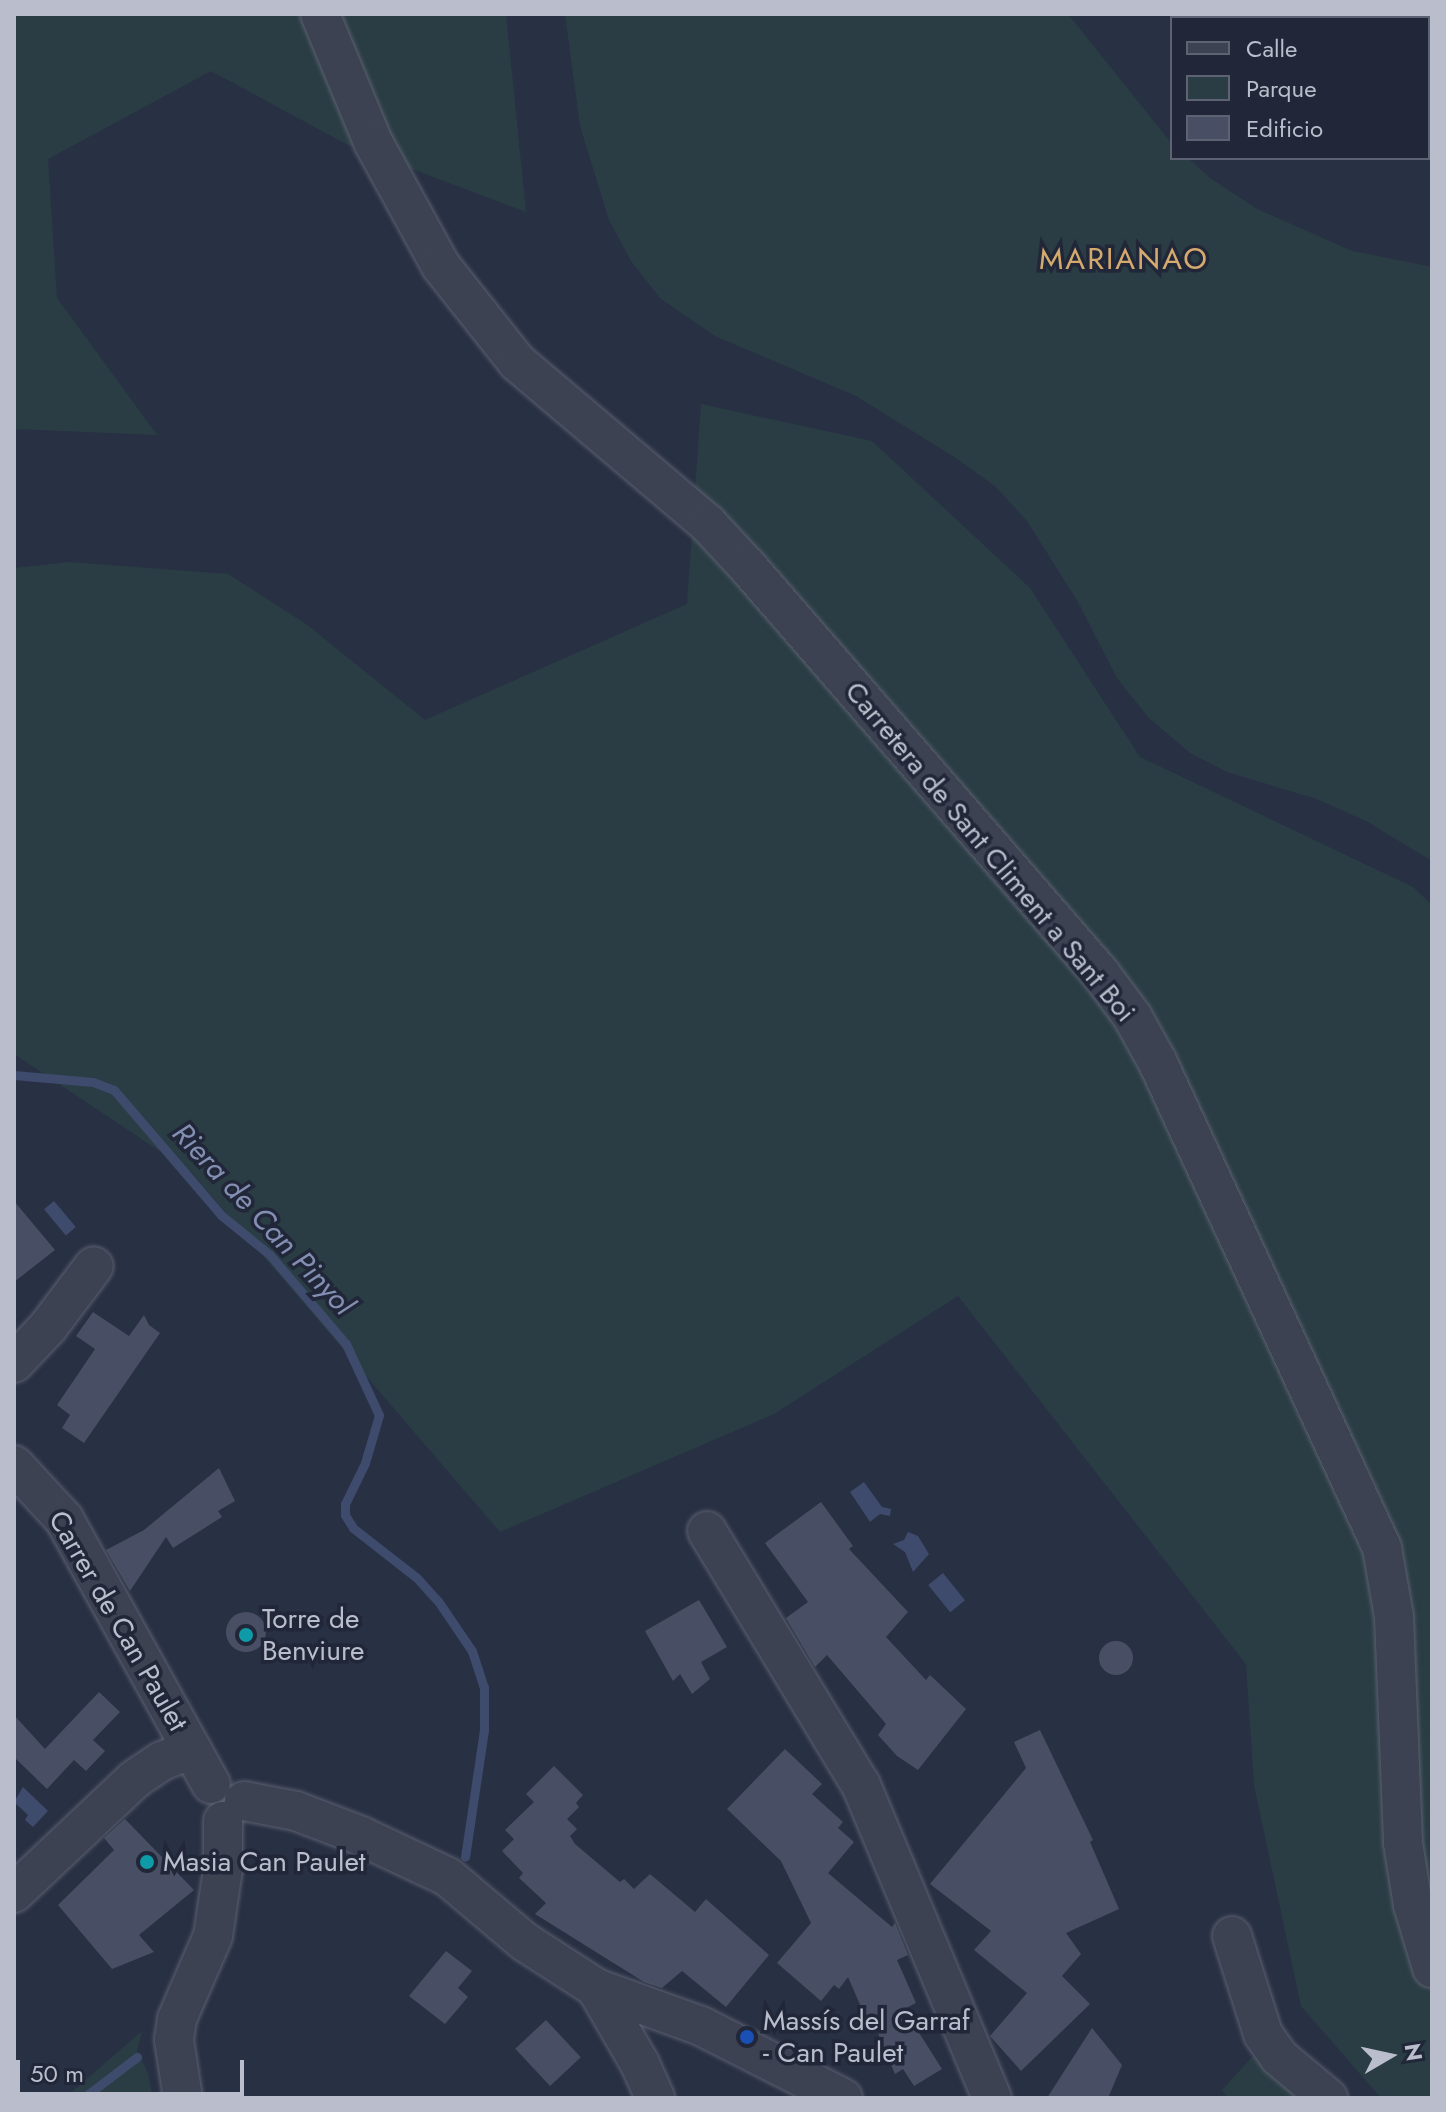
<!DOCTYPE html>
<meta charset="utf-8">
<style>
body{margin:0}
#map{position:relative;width:1446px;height:2112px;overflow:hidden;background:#283043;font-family:Jost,sans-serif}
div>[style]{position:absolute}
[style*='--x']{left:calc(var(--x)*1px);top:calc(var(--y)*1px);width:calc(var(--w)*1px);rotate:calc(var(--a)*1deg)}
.green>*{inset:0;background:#2a3d44}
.water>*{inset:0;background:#3f4b6c;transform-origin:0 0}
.stream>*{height:9px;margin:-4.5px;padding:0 4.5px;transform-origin:4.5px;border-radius:4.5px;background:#3f4b6c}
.building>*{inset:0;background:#484f65;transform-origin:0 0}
.round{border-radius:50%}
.roads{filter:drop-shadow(0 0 2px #5b6070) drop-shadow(0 0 2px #5b6070)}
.minor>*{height:38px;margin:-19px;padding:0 19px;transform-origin:19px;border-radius:19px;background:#3d4253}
.dots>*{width:22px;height:22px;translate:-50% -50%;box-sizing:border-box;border:4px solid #212738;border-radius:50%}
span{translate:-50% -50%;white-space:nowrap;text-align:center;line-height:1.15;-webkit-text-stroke:7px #212738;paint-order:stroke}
.street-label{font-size:28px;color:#babecc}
.poi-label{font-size:28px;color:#babecc}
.left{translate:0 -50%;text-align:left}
.neighbourhood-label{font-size:30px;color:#d4aa6e;letter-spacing:2px}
.water-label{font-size:30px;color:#838fb2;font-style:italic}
.frame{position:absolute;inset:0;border:16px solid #babecc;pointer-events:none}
.legend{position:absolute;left:1170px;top:16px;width:260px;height:144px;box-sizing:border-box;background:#212738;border:2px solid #5e6373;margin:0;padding:10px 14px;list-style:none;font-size:24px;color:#babecc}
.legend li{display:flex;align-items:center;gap:16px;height:40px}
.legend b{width:40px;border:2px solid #5e6373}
.north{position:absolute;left:1350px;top:2016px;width:80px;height:80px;-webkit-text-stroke:6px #212738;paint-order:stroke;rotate:81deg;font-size:22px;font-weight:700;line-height:32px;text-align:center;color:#babecc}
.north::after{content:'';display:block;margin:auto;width:28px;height:36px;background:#babecc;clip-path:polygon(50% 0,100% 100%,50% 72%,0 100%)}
.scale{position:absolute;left:16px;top:2060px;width:228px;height:36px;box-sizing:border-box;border:4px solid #babecc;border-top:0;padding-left:10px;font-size:24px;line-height:28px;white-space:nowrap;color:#babecc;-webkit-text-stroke:6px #212738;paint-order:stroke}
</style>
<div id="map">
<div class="green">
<div style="clip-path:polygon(14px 14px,506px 14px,526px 212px,346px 144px,211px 71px,48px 159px,57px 298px,157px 435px,14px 429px)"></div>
<div style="clip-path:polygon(565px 14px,1068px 14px,1172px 144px,1172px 158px,1188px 158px,1210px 178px,1257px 209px,1352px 251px,1432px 267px,1432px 861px,1366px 821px,1317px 799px,1227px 772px,1190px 753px,1148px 717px,1117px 678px,1078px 602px,1027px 521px,996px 487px,959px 460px,856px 396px,715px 336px,660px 298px,631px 261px,609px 220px,580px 126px)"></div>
<div style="clip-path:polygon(701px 404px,872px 441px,1030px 588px,1140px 757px,1413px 887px,1432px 905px,1432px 2098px,1381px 2098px,1301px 2006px,1254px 1785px,1246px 1664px,958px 1296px,774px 1414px,500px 1532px,191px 1172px,14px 1054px,14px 568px,70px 562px,228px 574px,306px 624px,425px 720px,687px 604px)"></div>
<div style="clip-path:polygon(142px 2031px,137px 2051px,148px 2073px,153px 2098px,65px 2098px)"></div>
<div style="clip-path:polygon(1253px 2056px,1303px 2098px,1227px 2098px,1222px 2090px)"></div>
</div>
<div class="water">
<div style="left:54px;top:1201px;width:34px;height:13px;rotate:50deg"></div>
<div style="clip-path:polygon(864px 1482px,882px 1507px,891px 1509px,890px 1516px,880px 1514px,870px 1522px,850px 1492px)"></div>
<div style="clip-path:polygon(908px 1532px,918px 1536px,929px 1554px,913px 1572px,905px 1552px,893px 1544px,904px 1540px)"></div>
<div style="left:943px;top:1573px;width:35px;height:19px;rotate:51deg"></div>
<div style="clip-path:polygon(23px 1787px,48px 1811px,33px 1827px,25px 1820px,28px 1815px,14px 1802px)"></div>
</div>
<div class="stream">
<div style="--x:14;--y:1075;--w:79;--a:5.1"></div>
<div style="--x:93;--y:1082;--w:22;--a:21"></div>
<div style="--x:114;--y:1090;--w:165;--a:49.4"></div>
<div style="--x:221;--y:1215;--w:63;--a:39.2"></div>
<div style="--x:270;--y:1255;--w:117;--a:49.5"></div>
<div style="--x:346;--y:1344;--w:78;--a:65.1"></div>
<div style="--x:379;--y:1415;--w:50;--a:106.3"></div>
<div style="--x:365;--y:1463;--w:46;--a:116"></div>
<div style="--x:345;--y:1504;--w:11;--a:90"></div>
<div style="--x:345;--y:1515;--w:15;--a:58"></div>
<div style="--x:353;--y:1528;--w:81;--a:38"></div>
<div style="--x:417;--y:1578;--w:31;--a:48"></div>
<div style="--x:438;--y:1601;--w:60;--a:55.8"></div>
<div style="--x:472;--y:1651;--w:38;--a:72"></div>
<div style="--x:484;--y:1687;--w:43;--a:90"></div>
<div style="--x:484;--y:1730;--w:128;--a:98.5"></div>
<div style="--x:83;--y:2098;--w:68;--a:-37.2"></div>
</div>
<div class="building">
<div style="clip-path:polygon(14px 1201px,55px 1250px,14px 1282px)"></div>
<div style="clip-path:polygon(93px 1312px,129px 1336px,144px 1315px,149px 1325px,160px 1333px,84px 1443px,62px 1428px,70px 1415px,57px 1405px,95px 1349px,76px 1336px)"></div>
<div style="clip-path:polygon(219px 1468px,235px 1501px,218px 1511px,222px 1517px,173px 1548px,166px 1537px,130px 1591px,106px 1550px,144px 1530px)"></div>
<div style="clip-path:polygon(821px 1502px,853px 1546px,849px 1549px,908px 1612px,886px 1637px,926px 1680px,930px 1675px,966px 1709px,918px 1770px,897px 1756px,878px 1735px,886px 1724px,827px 1655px,815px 1667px,786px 1618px,808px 1602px,765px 1543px)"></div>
<div style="clip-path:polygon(699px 1600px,727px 1647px,701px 1662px,710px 1679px,692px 1694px,680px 1674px,673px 1681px,645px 1631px)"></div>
<div class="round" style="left:226px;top:1612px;width:40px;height:40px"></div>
<div class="round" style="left:1099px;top:1641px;width:34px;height:34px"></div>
<div style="clip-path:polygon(99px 1692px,120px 1712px,93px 1740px,105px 1751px,86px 1771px,74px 1760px,47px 1789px,14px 1757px,14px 1715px,45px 1749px)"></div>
<div style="clip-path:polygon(1040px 1730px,1093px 1840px,1090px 1842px,1119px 1909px,1066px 1933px,1081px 1954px,1062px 1976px,1090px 2004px,1021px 2071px,990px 2036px,1027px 1993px,974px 1950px,991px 1931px,930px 1884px,1026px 1768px,1014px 1742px)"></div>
<div style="clip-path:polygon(785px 1749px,822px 1784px,812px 1794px,843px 1822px,838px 1828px,854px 1842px,828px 1873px,892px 1927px,895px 1923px,908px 1955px,897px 1960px,916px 2003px,904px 2009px,942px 2069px,914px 2086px,903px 2069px,895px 2074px,870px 2014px,865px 2016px,848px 1977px,839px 1989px,834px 1985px,821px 2001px,777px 1963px,811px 1923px,781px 1861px,727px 1809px)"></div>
<div style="clip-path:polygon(554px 1766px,583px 1795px,576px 1803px,579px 1807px,567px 1819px,577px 1829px,570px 1836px,575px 1844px,620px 1882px,624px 1879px,634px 1889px,650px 1874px,695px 1912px,706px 1899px,769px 1955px,726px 2007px,682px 1971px,662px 1988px,644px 1982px,535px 1914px,546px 1903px,519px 1878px,523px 1873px,502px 1851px,514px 1839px,505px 1830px,534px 1802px,526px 1794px)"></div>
<div style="clip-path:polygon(125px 1819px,194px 1890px,139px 1935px,154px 1952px,112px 1969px,58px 1905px,114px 1850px,104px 1838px)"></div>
<div style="clip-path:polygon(446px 1951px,472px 1971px,458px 1988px,468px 1997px,445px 2024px,409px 1996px)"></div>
<div style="left:546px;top:2020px;width:51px;height:42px;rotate:47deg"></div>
<div style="clip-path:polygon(1092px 2028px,1122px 2065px,1108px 2098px,1047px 2098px)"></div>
</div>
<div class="roads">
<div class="minor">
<div style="--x:320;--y:14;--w:139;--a:67.5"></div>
<div style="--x:373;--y:142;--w:141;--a:61.3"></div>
<div style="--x:441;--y:266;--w:122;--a:51.6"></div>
<div style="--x:517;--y:362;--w:249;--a:40.3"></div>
<div style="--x:707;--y:523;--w:59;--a:47.1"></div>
<div style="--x:747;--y:566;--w:539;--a:49.06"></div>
<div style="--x:1100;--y:973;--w:54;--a:53.3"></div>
<div style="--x:1132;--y:1016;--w:54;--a:61"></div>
<div style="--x:1158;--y:1063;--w:534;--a:65.21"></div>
<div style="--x:1382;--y:1548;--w:70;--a:80.1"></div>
<div style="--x:1394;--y:1617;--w:226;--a:87.7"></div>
<div style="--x:1403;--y:1843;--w:63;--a:80.8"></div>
<div style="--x:1413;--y:1905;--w:66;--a:73.2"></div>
<div style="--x:14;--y:1363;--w:50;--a:-46.6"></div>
<div style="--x:48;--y:1327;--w:76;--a:-53"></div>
<div style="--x:14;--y:1465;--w:74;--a:47.2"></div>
<div style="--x:64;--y:1519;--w:303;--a:61"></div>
<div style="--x:707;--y:1531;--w:297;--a:58.8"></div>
<div style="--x:861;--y:1785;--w:339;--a:67.3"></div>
<div style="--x:244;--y:1801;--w:53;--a:10.9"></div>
<div style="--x:296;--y:1811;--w:70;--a:21"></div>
<div style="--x:361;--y:1836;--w:96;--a:25.2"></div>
<div style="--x:448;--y:1877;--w:101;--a:40.2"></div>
<div style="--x:525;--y:1942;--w:85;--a:32.9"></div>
<div style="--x:596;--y:1988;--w:112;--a:19.9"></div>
<div style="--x:701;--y:2026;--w:159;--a:26.9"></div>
<div style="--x:14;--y:1893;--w:166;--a:-43.3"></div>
<div style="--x:135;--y:1779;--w:32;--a:-34"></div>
<div style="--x:162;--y:1761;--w:32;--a:-22"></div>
<div style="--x:1232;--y:1936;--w:103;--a:72.4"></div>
<div style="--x:1263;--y:2034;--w:28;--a:55"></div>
<div style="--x:1279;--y:2057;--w:64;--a:39.9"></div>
<div style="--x:596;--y:1988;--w:88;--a:59.9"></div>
<div style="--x:640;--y:2064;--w:37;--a:66"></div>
<div style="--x:183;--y:2098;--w:59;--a:-98.8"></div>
<div style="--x:174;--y:2040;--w:21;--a:-82"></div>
<div style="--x:177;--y:2019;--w:90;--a:-66.6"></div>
<div style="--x:213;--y:1936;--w:68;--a:-81.5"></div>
<div style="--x:223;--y:1869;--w:48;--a:-90"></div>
</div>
</div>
<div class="dots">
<div style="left:246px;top:1635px;background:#0f9aa8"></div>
<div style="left:147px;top:1862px;background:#0f9aa8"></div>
<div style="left:747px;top:2037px;background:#1a4fb4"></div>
</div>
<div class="street-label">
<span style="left:990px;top:852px;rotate:50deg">Carretera de Sant Climent a Sant Boi</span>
<span style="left:118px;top:1621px;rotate:60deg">Carrer de Can Paulet</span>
</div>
<div class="poi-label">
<span class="left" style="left:262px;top:1635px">Torre de<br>Benviure</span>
<span class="left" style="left:163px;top:1862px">Masia Can Paulet</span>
<span class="left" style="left:763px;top:2037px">Massís del Garraf<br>- Can Paulet</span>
</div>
<div class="neighbourhood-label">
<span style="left:1124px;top:259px">MARIANAO</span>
</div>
<div class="water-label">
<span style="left:263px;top:1219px;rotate:47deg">Riera de Can Pinyol</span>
</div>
<div class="frame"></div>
<ul class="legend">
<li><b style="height:10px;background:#3d4253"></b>Calle</li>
<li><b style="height:22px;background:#2a3d44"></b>Parque</li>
<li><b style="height:22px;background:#484f65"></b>Edificio</li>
</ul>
<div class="north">N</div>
<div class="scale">50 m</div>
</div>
